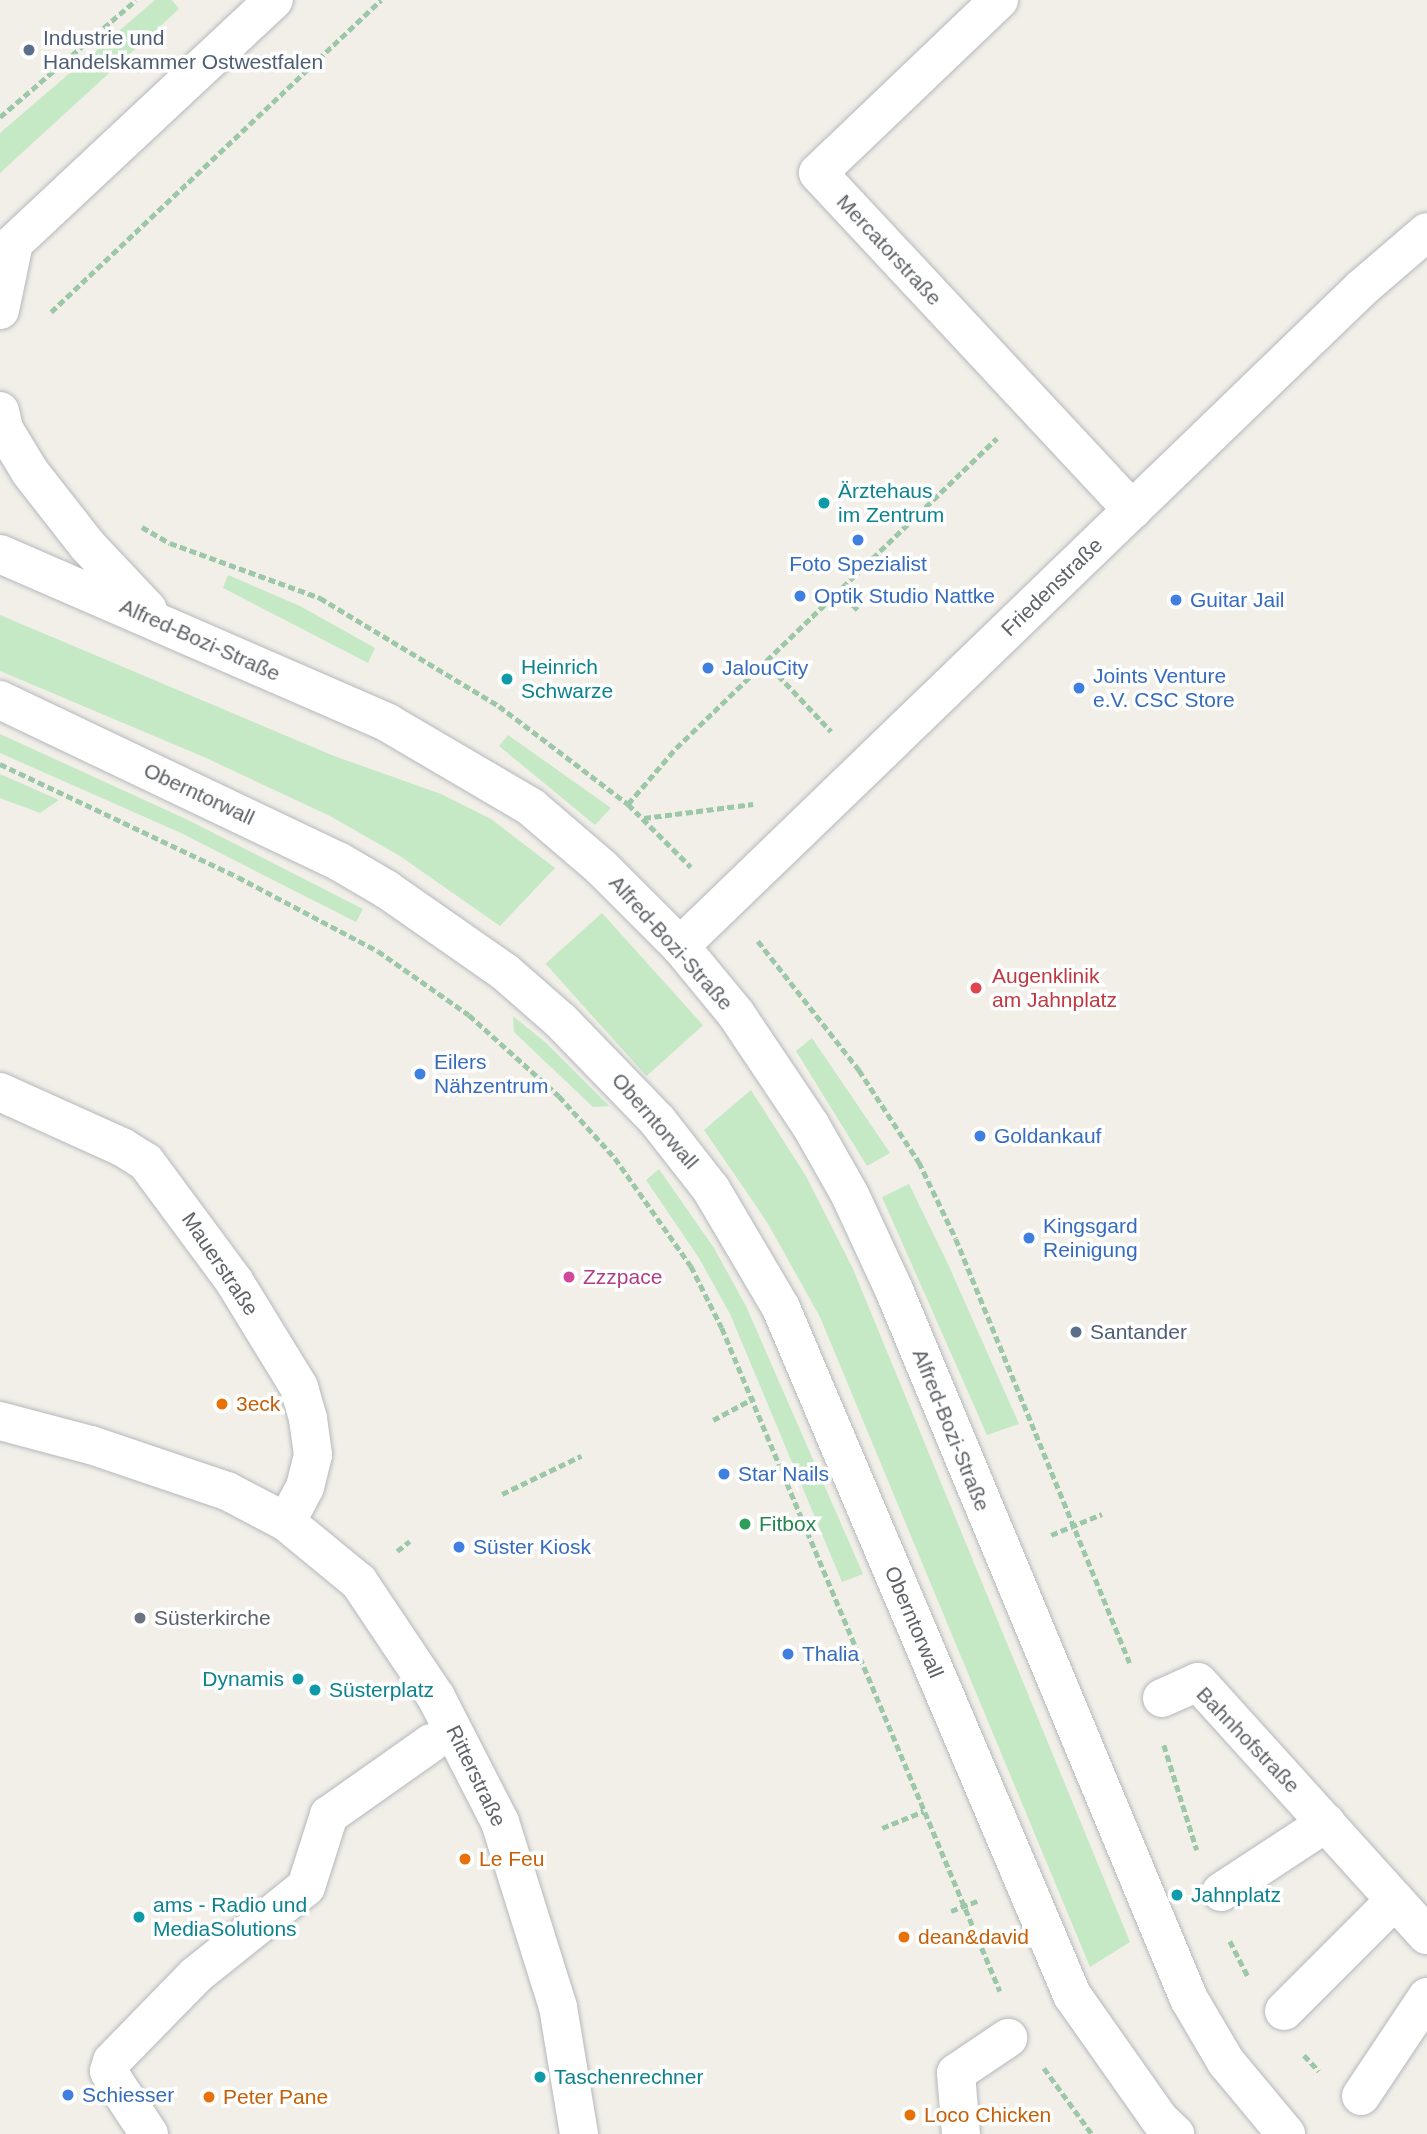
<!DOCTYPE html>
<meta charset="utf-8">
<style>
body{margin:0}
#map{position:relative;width:1427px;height:2134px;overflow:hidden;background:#f1efe8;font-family:Helvetica,sans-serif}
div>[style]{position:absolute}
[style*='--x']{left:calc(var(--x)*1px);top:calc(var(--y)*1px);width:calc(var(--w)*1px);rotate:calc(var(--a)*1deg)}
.green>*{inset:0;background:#c5e8c5;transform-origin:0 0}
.path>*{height:4.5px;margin-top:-2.25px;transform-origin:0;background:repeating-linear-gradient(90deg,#9cc7a9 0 7px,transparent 0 10.5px)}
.roads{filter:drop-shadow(0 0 2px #b5b8bc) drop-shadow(0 0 2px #b5b8bc)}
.street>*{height:38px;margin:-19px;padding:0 19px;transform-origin:19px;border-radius:19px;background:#fff}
.secondary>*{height:38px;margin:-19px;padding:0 19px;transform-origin:19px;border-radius:19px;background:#fff}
.dots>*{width:19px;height:19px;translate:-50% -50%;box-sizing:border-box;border:4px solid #fff;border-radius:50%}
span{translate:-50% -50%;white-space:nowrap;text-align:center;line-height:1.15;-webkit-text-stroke:7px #fff;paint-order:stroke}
.service-label{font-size:21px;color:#4e5e75}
.left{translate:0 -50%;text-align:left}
.street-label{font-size:21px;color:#5f6368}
.culture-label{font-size:21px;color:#0d838f}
.right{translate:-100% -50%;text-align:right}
.shop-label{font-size:21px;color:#366cbe}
.health-label{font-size:21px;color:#be3a42}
.hotel-label{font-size:21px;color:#b23c85}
.food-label{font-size:21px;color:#c56008}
.leisure-label{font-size:21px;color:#27864d}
.worship-label{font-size:21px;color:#5b616d}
</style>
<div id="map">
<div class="green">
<div style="clip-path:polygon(155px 0,172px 0,179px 9px,0 173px,0 133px)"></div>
<div style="clip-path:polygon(228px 575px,300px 606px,375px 648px,368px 663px,223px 588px)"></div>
<div style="clip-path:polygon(0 615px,334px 756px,441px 794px,491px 819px,555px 868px,500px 926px,400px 856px,330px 816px,204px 757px,0 671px)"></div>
<div style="clip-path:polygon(0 734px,186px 819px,363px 909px,356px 922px,181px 833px,0 753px)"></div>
<div style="clip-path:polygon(508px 735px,611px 808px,595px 825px,499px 746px)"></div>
<div style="clip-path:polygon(0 774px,59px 800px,40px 813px,0 798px)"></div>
<div style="left:602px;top:913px;width:151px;height:76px;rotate:48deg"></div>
<div style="clip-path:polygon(513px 1016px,545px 1042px,609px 1106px,593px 1107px,514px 1032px)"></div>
<div style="clip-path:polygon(812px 1038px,890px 1153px,867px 1166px,796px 1051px)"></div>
<div style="clip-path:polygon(751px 1090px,806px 1176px,853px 1269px,1130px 1942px,1090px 1967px,820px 1317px,767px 1222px,704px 1130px)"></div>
<div style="clip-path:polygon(659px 1169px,714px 1248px,746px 1306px,863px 1574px,842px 1582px,730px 1314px,699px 1258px,646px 1180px)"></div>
<div style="clip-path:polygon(909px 1184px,947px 1262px,1019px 1424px,987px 1435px,882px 1197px)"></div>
</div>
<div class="path">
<div style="--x:0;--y:117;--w:179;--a:-40.7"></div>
<div style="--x:51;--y:312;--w:454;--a:-43.4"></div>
<div style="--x:142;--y:527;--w:32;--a:30"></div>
<div style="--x:170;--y:543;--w:160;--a:20.1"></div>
<div style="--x:320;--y:598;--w:209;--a:31.1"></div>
<div style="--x:499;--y:706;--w:162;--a:37.2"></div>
<div style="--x:628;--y:804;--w:89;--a:45"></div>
<div style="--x:838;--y:590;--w:31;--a:45"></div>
<div style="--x:764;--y:660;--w:98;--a:46.7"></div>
<div style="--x:0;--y:764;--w:263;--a:25.4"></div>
<div style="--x:238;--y:877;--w:158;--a:27.9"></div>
<div style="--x:378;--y:951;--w:111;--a:35.1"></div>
<div style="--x:469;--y:1015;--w:121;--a:42"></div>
<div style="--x:559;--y:1096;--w:84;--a:47.9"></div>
<div style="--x:615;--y:1158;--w:132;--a:54.9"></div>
<div style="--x:691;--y:1266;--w:69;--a:63.4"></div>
<div style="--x:722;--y:1328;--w:719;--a:67.25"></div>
<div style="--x:628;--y:804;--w:74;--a:-49.4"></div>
<div style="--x:676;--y:748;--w:446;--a:-44"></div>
<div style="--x:644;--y:818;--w:110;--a:-7.3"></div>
<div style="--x:758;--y:941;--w:164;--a:51.9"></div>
<div style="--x:859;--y:1070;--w:110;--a:56.9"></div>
<div style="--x:919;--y:1162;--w:85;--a:64.3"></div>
<div style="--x:956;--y:1239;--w:458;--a:67.7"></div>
<div style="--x:713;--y:1420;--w:47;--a:-28.2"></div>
<div style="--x:502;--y:1494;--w:88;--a:-25.7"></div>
<div style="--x:1051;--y:1535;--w:55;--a:-22.4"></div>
<div style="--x:397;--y:1551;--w:16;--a:-38"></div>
<div style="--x:1164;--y:1745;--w:110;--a:72.6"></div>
<div style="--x:882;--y:1828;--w:45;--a:-22"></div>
<div style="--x:951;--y:1911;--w:30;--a:-21"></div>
<div style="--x:1230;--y:1941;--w:39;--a:63"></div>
<div style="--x:1304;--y:2055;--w:22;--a:47"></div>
<div style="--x:1044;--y:2068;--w:82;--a:54"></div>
</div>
<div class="roads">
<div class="street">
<div style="--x:999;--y:0;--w:250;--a:136.3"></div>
<div style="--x:818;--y:173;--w:461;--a:47"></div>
<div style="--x:680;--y:946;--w:949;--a:-43.98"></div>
<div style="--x:1363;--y:287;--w:84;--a:-40.7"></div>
<div style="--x:0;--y:1092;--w:134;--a:24.3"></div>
<div style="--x:122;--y:1147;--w:28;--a:32"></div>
<div style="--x:146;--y:1162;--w:148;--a:53.5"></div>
<div style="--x:234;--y:1281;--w:124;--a:58.5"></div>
<div style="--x:299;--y:1387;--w:33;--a:74"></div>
<div style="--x:308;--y:1419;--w:36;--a:82"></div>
<div style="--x:313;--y:1455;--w:33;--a:104"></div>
<div style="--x:305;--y:1487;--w:40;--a:118"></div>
<div style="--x:0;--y:1421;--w:94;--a:14.8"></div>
<div style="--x:91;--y:1445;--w:144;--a:18.7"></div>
<div style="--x:227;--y:1491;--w:67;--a:27.7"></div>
<div style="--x:286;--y:1522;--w:94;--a:39.4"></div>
<div style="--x:359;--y:1582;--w:138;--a:56.2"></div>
<div style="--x:436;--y:1697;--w:140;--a:62.9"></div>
<div style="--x:500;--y:1822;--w:194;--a:72.6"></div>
<div style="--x:558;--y:2007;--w:129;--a:80.6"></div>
<div style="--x:1162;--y:1698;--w:39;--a:-24"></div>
<div style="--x:1198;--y:1682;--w:341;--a:47.9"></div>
<div style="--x:1221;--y:1892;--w:126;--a:-33.3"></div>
<div style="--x:1284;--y:2011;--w:157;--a:-45"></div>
<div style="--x:1361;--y:2096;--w:119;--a:-56.3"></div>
<div style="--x:149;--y:2134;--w:64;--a:-123.4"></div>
<div style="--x:114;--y:2081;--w:11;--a:-117"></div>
<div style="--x:109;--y:2071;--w:10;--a:-73"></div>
<div style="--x:112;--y:2061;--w:120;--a:-45.7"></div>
<div style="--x:196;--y:1975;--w:141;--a:-38.7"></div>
<div style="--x:306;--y:1887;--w:76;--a:-72.3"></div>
<div style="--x:329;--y:1815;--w:125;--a:-35.2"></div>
<div style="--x:961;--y:2134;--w:61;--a:-94.7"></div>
<div style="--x:956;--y:2073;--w:63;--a:-33.9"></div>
</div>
<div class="secondary">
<div style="--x:0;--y:256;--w:375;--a:-43.1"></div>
<div style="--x:0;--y:310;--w:68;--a:-78.2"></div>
<div style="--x:0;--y:411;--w:18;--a:77"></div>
<div style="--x:4;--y:429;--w:50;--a:58.8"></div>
<div style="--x:30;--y:472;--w:93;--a:52"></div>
<div style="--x:87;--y:545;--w:89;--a:46.8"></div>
<div style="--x:0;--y:554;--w:423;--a:23.5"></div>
<div style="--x:388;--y:723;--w:166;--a:30.4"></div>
<div style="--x:531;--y:807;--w:92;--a:40.6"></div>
<div style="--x:601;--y:867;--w:112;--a:45"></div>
<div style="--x:680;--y:946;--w:88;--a:50.5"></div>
<div style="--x:736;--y:1014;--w:135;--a:56.2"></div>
<div style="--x:811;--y:1126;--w:79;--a:60.5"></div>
<div style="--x:850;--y:1195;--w:105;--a:65.1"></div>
<div style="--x:894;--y:1290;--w:768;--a:67.41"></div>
<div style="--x:1189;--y:1999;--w:73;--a:59.6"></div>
<div style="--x:1226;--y:2062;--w:94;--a:50.2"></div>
<div style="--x:0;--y:700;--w:374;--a:25.5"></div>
<div style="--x:338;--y:861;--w:56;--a:30.3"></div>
<div style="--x:386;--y:889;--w:145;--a:34.9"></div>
<div style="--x:505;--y:972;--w:74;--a:41.2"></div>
<div style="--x:561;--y:1021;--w:138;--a:45.9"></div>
<div style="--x:657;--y:1120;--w:88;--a:52"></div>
<div style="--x:711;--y:1189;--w:138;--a:59.5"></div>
<div style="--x:781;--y:1308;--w:746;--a:67.04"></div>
<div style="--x:1072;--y:1995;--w:153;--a:54.9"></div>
<div style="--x:1160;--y:2120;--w:21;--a:43"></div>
</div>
</div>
<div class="dots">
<div style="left:29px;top:50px;background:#5c6f8a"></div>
<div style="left:824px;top:503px;background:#0f9aa8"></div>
<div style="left:858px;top:540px;background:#3f7fe0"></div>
<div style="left:800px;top:596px;background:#3f7fe0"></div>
<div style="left:1176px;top:600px;background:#3f7fe0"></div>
<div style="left:708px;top:668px;background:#3f7fe0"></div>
<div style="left:507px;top:679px;background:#0f9aa8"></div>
<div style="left:1079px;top:688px;background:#3f7fe0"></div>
<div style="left:976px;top:988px;background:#e0444e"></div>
<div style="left:420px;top:1074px;background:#3f7fe0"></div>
<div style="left:980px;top:1136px;background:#3f7fe0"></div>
<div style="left:1029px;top:1238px;background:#3f7fe0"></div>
<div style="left:569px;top:1277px;background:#d1479c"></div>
<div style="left:1076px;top:1332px;background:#5c6f8a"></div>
<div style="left:222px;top:1404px;background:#e8710a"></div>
<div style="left:724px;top:1474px;background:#3f7fe0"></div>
<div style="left:745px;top:1524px;background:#2e9e5b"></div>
<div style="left:459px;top:1547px;background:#3f7fe0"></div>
<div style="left:140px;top:1618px;background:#6b7280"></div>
<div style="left:788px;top:1654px;background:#3f7fe0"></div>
<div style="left:298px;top:1679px;background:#0f9aa8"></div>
<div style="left:315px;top:1690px;background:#0f9aa8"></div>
<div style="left:465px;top:1859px;background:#e8710a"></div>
<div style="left:1177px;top:1895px;background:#0f9aa8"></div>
<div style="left:139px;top:1917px;background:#0f9aa8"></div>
<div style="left:904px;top:1937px;background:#e8710a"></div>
<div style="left:540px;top:2077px;background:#0f9aa8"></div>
<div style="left:68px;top:2095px;background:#3f7fe0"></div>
<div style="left:209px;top:2097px;background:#e8710a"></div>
<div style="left:910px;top:2115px;background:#e8710a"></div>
</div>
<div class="service-label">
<span class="left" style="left:43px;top:50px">Industrie und<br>Handelskammer Ostwestfalen</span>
<span class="left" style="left:1090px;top:1332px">Santander</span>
</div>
<div class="street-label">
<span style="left:889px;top:250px;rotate:47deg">Mercatorstraße</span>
<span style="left:1052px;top:587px;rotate:-44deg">Friedenstraße</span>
<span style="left:200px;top:640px;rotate:24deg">Alfred-Bozi-Straße</span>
<span style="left:199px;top:794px;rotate:25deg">Oberntorwall</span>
<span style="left:671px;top:943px;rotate:48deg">Alfred-Bozi-Straße</span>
<span style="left:655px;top:1121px;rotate:49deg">Oberntorwall</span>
<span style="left:220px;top:1264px;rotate:56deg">Mauerstraße</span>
<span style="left:951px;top:1430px;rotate:68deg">Alfred-Bozi-Straße</span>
<span style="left:914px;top:1622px;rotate:67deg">Oberntorwall</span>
<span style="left:1248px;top:1740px;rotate:46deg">Bahnhofstraße</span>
<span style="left:476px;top:1776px;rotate:64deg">Ritterstraße</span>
</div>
<div class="culture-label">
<span class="left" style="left:838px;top:503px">Ärztehaus<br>im Zentrum</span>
<span class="left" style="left:521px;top:679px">Heinrich<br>Schwarze</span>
<span class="right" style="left:284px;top:1679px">Dynamis</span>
<span class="left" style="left:329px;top:1690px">Süsterplatz</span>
<span class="left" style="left:1191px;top:1895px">Jahnplatz</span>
<span class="left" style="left:153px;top:1917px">ams - Radio und<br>MediaSolutions</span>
<span class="left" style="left:554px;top:2077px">Taschenrechner</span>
</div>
<div class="shop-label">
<span style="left:858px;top:564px">Foto Spezialist</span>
<span class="left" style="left:814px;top:596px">Optik Studio Nattke</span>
<span class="left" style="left:1190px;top:600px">Guitar Jail</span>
<span class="left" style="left:722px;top:668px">JalouCity</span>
<span class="left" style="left:1093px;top:688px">Joints Venture<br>e.V. CSC Store</span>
<span class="left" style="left:434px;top:1074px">Eilers<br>Nähzentrum</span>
<span class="left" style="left:994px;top:1136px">Goldankauf</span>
<span class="left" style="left:1043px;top:1238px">Kingsgard<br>Reinigung</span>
<span class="left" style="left:738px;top:1474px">Star Nails</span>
<span class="left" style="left:473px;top:1547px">Süster Kiosk</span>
<span class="left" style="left:802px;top:1654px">Thalia</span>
<span class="left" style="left:82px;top:2095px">Schiesser</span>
</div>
<div class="health-label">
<span class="left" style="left:992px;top:988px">Augenklinik<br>am Jahnplatz</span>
</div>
<div class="hotel-label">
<span class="left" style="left:583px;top:1277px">Zzzpace</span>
</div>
<div class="food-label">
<span class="left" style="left:236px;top:1404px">3eck</span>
<span class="left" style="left:479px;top:1859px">Le Feu</span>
<span class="left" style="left:918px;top:1937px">dean&amp;david</span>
<span class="left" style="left:223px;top:2097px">Peter Pane</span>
<span class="left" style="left:924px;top:2115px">Loco Chicken</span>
</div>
<div class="leisure-label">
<span class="left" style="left:759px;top:1524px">Fitbox</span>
</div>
<div class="worship-label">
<span class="left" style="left:154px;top:1618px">Süsterkirche</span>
</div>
</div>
